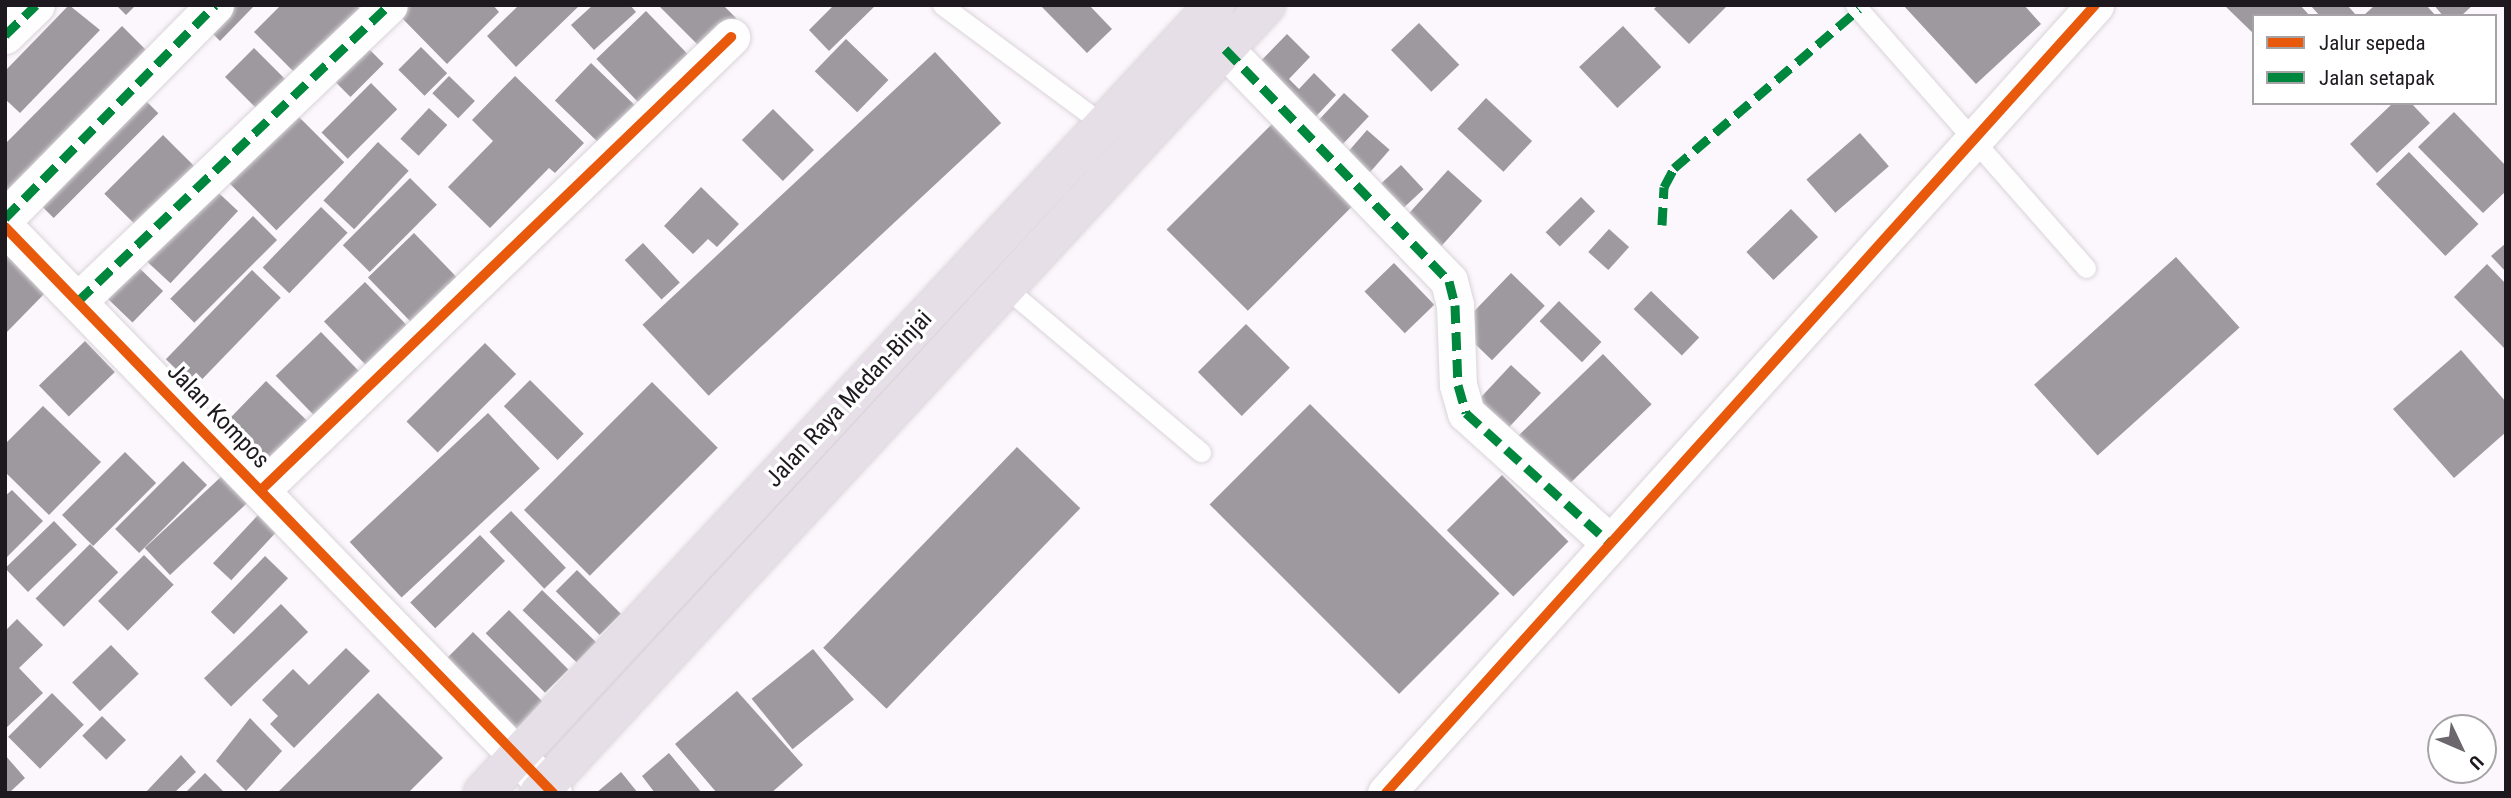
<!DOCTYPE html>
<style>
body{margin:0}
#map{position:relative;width:2511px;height:798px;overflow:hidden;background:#fcf7fc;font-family:"Roboto Condensed",sans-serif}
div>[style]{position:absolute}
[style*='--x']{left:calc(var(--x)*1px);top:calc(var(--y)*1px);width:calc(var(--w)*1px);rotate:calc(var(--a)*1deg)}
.building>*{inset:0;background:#9d999e;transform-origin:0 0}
.roads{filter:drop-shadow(0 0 2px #d9d4d9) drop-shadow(0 0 2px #d9d4d9)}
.lane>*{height:19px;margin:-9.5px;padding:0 9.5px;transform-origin:9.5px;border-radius:9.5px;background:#fffeff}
.street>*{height:37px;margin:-18.5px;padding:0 18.5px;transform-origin:18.5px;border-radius:18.5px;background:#fffeff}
.highway>*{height:38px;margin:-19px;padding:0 19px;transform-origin:19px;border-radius:19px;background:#e6dfe7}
.quiet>*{height:9px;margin-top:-4.5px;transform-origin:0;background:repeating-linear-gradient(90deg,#00873e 0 18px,transparent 0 27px)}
.cycleway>*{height:10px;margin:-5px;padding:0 5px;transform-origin:5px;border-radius:5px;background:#e8590c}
span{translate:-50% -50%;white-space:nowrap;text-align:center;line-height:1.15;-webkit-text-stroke:7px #fff;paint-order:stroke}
.street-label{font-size:24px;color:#1e191f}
.frame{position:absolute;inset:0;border:7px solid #1e191f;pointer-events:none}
.legend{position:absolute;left:2252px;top:14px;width:245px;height:91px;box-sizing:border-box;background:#fff;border:2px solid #a5a3a5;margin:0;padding:9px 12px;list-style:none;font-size:21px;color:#1e191f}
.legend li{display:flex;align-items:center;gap:14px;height:35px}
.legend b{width:35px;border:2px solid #a5a3a5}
.north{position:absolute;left:2427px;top:714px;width:70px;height:70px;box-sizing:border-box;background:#fff;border:2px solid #a5a3a5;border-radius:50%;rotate:134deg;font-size:19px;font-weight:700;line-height:28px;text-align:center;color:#1e191f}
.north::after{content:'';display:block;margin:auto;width:24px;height:32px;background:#6c676c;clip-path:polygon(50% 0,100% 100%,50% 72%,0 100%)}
</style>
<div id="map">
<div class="building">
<div style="clip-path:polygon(69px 5px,100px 30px,20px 113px,5px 99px,5px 71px)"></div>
<div style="clip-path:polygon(116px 5px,136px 5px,126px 15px)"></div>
<div style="clip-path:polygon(223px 5px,255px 5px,220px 41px,204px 25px)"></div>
<div style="clip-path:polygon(281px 5px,356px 5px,362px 11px,297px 75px,254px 32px)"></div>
<div style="clip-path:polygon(405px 5px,493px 5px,499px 12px,447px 64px,397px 13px)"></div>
<div style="clip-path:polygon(519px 5px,580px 5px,516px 67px,487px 36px)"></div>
<div style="clip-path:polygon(593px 5px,630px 5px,636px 12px,594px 50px,571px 25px)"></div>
<div style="clip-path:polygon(658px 5px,723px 5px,736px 18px,703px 50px)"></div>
<div style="clip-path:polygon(834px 5px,876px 5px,829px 51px,809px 30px)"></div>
<div style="clip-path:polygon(1040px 5px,1089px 5px,1112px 29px,1087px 53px)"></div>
<div style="clip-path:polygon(1658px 5px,1728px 5px,1689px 44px,1654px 9px)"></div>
<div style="clip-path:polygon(1903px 5px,2024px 5px,2041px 24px,1976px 84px)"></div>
<div style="clip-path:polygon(2224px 5px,2300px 5px,2310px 16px,2254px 16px,2254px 34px)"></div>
<div style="clip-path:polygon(2310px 5px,2347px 5px,2357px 16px,2320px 16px)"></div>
<div style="clip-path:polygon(2375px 5px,2426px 5px,2436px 16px,2363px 16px)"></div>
<div style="clip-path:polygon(2434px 5px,2473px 5px,2461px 16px,2443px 16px)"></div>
<div style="left:646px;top:11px;width:62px;height:69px;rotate:46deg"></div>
<div style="left:1419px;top:23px;width:58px;height:39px;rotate:46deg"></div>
<div style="clip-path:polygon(122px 26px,152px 56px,5px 200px,5px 144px)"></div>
<div style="left:1623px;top:26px;width:56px;height:60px;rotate:47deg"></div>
<div style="clip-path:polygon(1287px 34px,1310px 57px,1289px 79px,1299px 89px,1314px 73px,1336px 95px,1308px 125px,1252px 70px)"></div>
<div style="left:846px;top:39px;width:59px;height:45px;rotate:44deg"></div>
<div style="left:366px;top:46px;width:25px;height:47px;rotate:45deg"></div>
<div style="left:421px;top:47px;width:37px;height:32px;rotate:45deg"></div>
<div style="left:254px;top:48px;width:52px;height:41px;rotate:45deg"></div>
<div style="left:935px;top:52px;width:97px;height:400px;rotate:47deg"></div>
<div style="left:591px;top:63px;width:71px;height:52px;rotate:44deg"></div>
<div style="left:449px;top:76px;width:36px;height:24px;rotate:44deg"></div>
<div style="clip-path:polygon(515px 76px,584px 143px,555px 173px,549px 168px,490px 228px,448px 187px,493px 141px,472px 120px)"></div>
<div style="left:371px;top:83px;width:37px;height:70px;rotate:45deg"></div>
<div style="left:135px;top:90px;width:33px;height:148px;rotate:45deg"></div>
<div style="left:1344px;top:93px;width:34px;height:52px;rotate:43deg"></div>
<div style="left:1486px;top:98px;width:63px;height:42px;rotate:43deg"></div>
<div style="clip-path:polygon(2393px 103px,2411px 103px,2430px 123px,2377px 173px,2350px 144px)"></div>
<div style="left:287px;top:105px;width:81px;height:96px;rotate:45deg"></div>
<div style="left:429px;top:108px;width:25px;height:42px;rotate:43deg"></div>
<div style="left:773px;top:109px;width:58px;height:44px;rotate:45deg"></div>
<div style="clip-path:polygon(2454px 112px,2506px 166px,2506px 191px,2483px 213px,2418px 147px)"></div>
<div style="left:1274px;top:122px;width:115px;height:152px;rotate:45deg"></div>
<div style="left:1367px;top:130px;width:30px;height:41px;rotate:41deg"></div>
<div style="left:1860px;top:133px;width:44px;height:71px;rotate:49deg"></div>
<div style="left:163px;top:135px;width:45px;height:83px;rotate:45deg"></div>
<div style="left:378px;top:142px;width:42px;height:80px;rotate:43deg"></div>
<div style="left:2409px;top:152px;width:100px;height:46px;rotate:46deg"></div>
<div style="left:1401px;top:165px;width:33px;height:40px;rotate:47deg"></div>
<div style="left:1448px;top:170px;width:46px;height:72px;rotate:42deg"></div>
<div style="left:410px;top:178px;width:38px;height:95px;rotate:45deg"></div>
<div style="left:208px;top:183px;width:41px;height:99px;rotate:43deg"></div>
<div style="clip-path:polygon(701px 187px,739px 224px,717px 247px,708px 239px,693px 254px,664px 226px)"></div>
<div style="left:1581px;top:197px;width:20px;height:50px;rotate:45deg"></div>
<div style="left:321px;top:207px;width:37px;height:84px;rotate:44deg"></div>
<div style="left:1791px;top:209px;width:39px;height:62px;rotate:46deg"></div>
<div style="left:253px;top:216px;width:34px;height:117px;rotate:45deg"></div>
<div style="left:1609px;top:229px;width:27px;height:31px;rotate:42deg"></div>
<div style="left:414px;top:233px;width:73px;height:64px;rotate:46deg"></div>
<div style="left:643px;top:243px;width:54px;height:25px;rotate:47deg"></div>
<div style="clip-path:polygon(2506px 243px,2506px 272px,2491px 256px)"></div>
<div style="clip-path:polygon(5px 251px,46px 292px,5px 334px)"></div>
<div style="left:2176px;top:257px;width:95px;height:191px;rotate:48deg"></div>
<div style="left:130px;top:259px;width:46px;height:44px;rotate:44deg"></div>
<div style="left:1394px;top:263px;width:58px;height:41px;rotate:46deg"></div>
<div style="clip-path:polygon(2487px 264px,2506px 284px,2506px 350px,2454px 297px)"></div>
<div style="left:252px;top:270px;width:40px;height:124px;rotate:44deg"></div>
<div style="left:1511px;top:273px;width:47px;height:76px;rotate:44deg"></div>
<div style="left:365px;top:282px;width:64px;height:57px;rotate:46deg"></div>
<div style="left:1651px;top:291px;width:67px;height:25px;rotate:44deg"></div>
<div style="left:1559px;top:301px;width:59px;height:28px;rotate:44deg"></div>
<div style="left:1246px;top:324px;width:62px;height:68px;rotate:45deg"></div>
<div style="left:321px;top:332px;width:62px;height:63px;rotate:46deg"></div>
<div style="left:85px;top:341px;width:43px;height:64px;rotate:46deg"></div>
<div style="left:485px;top:343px;width:44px;height:111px;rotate:45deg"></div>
<div style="clip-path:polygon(2461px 350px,2506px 402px,2506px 432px,2454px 478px,2393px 409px)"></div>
<div style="left:1603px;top:354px;width:70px;height:117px;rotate:46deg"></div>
<div style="left:1511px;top:365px;width:41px;height:55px;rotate:43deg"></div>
<div style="left:530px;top:380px;width:76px;height:37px;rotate:45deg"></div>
<div style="left:266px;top:381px;width:64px;height:64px;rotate:44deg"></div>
<div style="left:652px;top:382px;width:93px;height:181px;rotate:45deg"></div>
<div style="left:1310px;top:404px;width:268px;height:142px;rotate:45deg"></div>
<div style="clip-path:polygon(43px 406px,101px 462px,49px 515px,5px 472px,5px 444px)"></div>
<div style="left:488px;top:413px;width:76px;height:189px;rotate:47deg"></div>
<div style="left:1017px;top:447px;width:88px;height:279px;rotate:44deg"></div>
<div style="left:125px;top:452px;width:44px;height:89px;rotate:45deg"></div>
<div style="left:183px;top:461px;width:34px;height:96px;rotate:45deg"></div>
<div style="left:223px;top:475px;width:37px;height:107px;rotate:47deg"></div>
<div style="left:1502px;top:475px;width:94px;height:78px;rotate:45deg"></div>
<div style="clip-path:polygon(12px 490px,43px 521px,5px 559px,5px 496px)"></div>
<div style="left:511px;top:511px;width:79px;height:30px;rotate:46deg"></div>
<div style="left:258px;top:515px;width:25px;height:66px;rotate:43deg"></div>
<div style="left:54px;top:521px;width:33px;height:68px;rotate:46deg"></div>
<div style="left:480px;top:535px;width:36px;height:97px;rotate:46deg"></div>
<div style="left:90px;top:544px;width:40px;height:77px;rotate:45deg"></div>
<div style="left:144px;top:555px;width:42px;height:65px;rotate:45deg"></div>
<div style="left:265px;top:556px;width:32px;height:78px;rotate:44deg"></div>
<div style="left:577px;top:570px;width:62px;height:30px;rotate:45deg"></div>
<div style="left:542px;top:590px;width:75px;height:28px;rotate:44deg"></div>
<div style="left:281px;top:604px;width:39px;height:107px;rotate:46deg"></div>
<div style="left:509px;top:610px;width:84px;height:33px;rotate:45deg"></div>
<div style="clip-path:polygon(17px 619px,43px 645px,19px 668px,43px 693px,5px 729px,5px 631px)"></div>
<div style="left:473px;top:632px;width:100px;height:43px;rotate:45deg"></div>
<div style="left:111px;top:645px;width:40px;height:54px;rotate:46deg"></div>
<div style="clip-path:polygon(346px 648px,370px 671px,294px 748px,270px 724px,278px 716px,262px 700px,293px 669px,309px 685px)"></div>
<div style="left:813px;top:649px;width:65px;height:79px;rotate:51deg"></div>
<div style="clip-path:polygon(737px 691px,803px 765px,771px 793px,717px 793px,675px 744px)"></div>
<div style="left:52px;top:693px;width:45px;height:62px;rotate:45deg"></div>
<div style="clip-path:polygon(378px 693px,443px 758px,408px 793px,277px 793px)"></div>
<div style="left:102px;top:716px;width:34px;height:28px;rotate:45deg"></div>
<div style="clip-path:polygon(250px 718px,282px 751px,246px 791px,216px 761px)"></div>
<div style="clip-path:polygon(669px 753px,702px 793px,655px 793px,642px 776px)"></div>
<div style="clip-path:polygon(5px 755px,25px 778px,9px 793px,5px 793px)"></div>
<div style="clip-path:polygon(181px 755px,196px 772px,174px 793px,145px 793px)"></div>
<div style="clip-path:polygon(621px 772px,638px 793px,596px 793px)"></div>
<div style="clip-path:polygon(205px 773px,225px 793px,185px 793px)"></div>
</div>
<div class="roads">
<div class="lane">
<div style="--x:942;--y:5;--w:202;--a:36.5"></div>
<div style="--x:1855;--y:5;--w:350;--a:48.7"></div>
<div style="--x:1006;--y:288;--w:255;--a:40.1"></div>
</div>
<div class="street">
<div style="--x:5;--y:35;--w:43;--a:-44.1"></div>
<div style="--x:1225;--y:49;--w:322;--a:46"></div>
<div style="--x:1449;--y:281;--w:25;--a:76"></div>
<div style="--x:1455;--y:305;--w:80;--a:87.9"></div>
<div style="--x:1458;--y:385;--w:29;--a:74"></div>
<div style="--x:1466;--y:413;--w:193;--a:42.1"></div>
<div style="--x:5;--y:218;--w:299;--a:-45.4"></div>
<div style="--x:5;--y:227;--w:788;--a:45.93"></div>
<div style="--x:78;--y:301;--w:429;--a:-43.6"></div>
<div style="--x:261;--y:490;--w:653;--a:-43.94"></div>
<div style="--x:1386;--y:793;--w:1060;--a:-48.02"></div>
</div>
<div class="highway">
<div style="--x:483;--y:793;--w:1076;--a:-47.11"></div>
<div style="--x:539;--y:793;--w:1072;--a:-47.31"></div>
</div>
</div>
<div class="quiet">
<div style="--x:5;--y:35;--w:43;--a:-44.1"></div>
<div style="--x:1225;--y:49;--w:322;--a:46"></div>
<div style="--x:1449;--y:281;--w:25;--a:76"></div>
<div style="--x:1455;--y:305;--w:80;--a:87.9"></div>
<div style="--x:1458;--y:385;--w:29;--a:74"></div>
<div style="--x:1466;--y:413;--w:193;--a:42.1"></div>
<div style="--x:5;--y:218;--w:299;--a:-45.4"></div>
<div style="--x:1662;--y:225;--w:38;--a:-87"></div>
<div style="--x:1664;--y:187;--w:21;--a:-62"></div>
<div style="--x:1674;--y:168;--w:244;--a:-40.7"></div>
<div style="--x:78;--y:301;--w:429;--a:-43.6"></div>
</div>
<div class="cycleway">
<div style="--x:5;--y:227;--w:788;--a:45.93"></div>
<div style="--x:261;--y:490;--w:653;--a:-43.94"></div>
<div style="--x:1386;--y:793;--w:1060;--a:-48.02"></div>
</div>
<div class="street-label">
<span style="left:849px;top:399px;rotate:-47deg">Jalan Raya Medan-Binjai</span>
<span style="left:218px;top:416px;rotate:46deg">Jalan Kompos</span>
</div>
<div class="frame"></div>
<ul class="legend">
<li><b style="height:9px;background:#e8590c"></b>Jalur sepeda</li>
<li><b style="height:9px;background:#00873e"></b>Jalan setapak</li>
</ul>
<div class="north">U</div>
</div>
